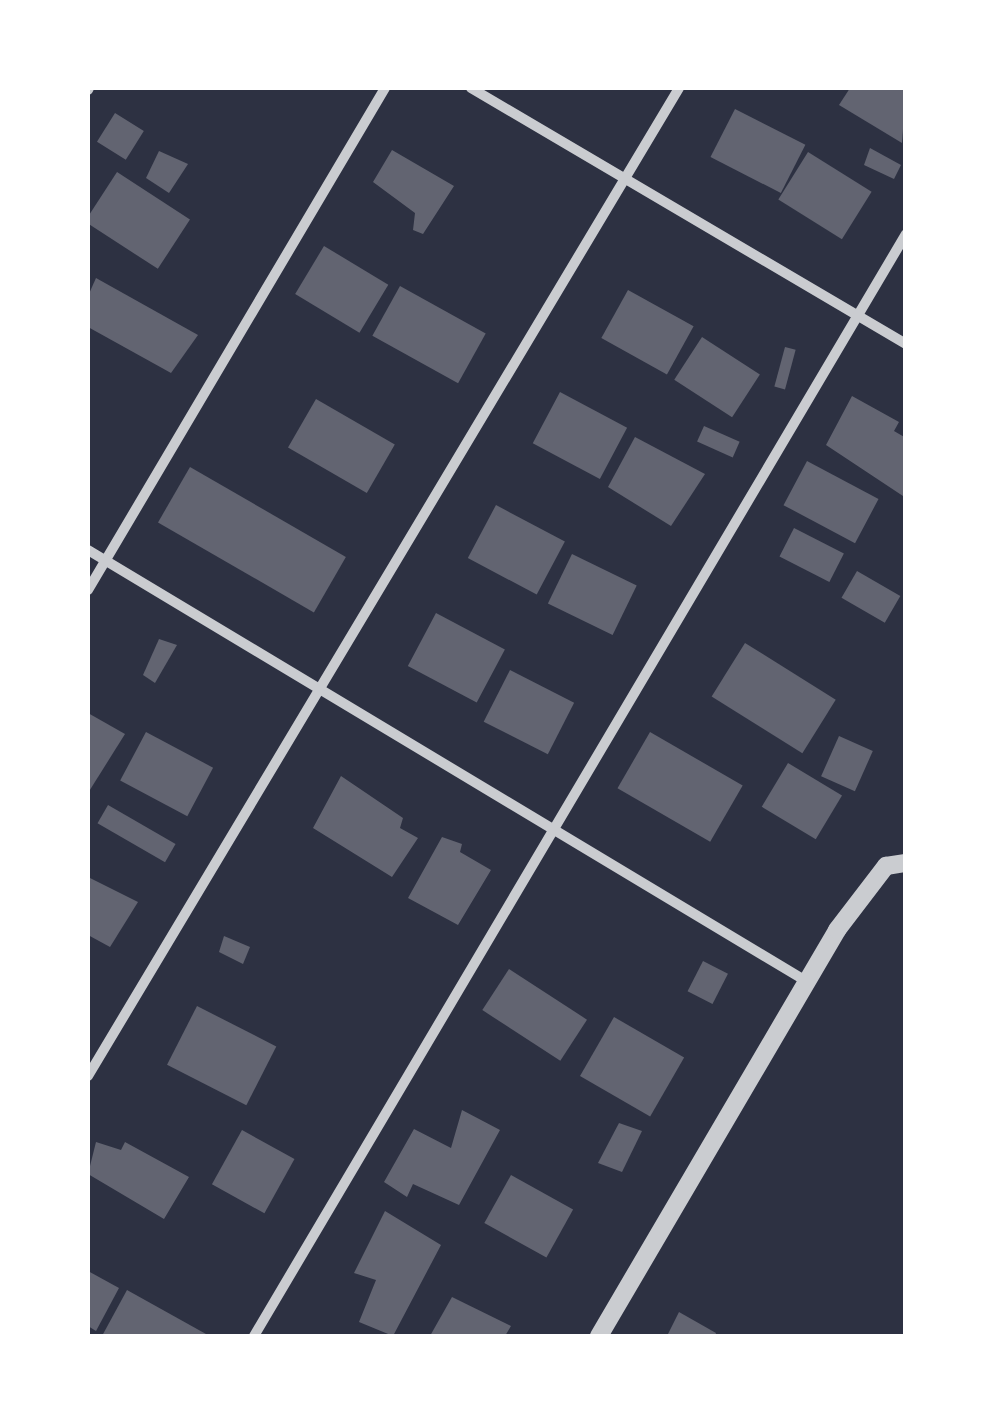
<!DOCTYPE html>
<style>
body{margin:0}
#map{position:relative;width:993px;height:1424px;overflow:hidden;background:#2d3142;font-family:"Roboto Serif",serif}
div>[style]{position:absolute}
[style*='--x']{left:calc(var(--x)*1px);top:calc(var(--y)*1px);width:calc(var(--w)*1px);rotate:calc(var(--a)*1deg)}
.building>*{inset:0;background:#626471;transform-origin:0 0}
.minor>*{height:10px;margin:-5px;padding:0 5px;transform-origin:5px;border-radius:5px;background:#caccd0}
.tertiary>*{height:18px;margin:-9px;padding:0 9px;transform-origin:9px;border-radius:9px;background:#caccd0}
span{translate:-50% -50%;white-space:nowrap;text-align:center;line-height:1.15;-webkit-text-stroke:10px #fff;paint-order:stroke}
.frame{position:absolute;inset:0;border:90px solid #fff;pointer-events:none}
</style>
<div id="map">
<div class="building">
<div style="clip-path:polygon(850px 88px,906px 88px,902px 143px,839px 105px)"></div>
<div style="left:735px;top:109px;width:79px;height:54px;rotate:27deg"></div>
<div style="left:115px;top:113px;width:34px;height:34px;rotate:32deg"></div>
<div style="clip-path:polygon(870px 148px,901px 165px,894px 179px,864px 165px)"></div>
<div style="clip-path:polygon(392px 150px,454px 186px,423px 234px,413px 230px,415px 213px,373px 182px)"></div>
<div style="clip-path:polygon(159px 151px,188px 164px,169px 193px,146px 178px)"></div>
<div style="left:808px;top:152px;width:75px;height:56px;rotate:32deg"></div>
<div style="left:117px;top:172px;width:87px;height:59px;rotate:33deg"></div>
<div style="left:324px;top:246px;width:75px;height:56px;rotate:31deg"></div>
<div style="clip-path:polygon(96px 278px,198px 335px,171px 373px,88px 327px,88px 296px)"></div>
<div style="left:400px;top:286px;width:98px;height:57px;rotate:29deg"></div>
<div style="left:628px;top:290px;width:75px;height:55px;rotate:29deg"></div>
<div style="left:702px;top:337px;width:69px;height:51px;rotate:33deg"></div>
<div style="left:785px;top:347px;width:11px;height:41px;rotate:15deg"></div>
<div style="left:560px;top:392px;width:76px;height:58px;rotate:28deg"></div>
<div style="clip-path:polygon(852px 396px,899px 422px,894px 431px,906px 438px,906px 498px,826px 445px)"></div>
<div style="left:316px;top:399px;width:91px;height:56px;rotate:30deg"></div>
<div style="left:704px;top:426px;width:39px;height:17px;rotate:24deg"></div>
<div style="clip-path:polygon(635px 437px,705px 474px,671px 526px,608px 487px)"></div>
<div style="left:807px;top:461px;width:81px;height:50px;rotate:28deg"></div>
<div style="left:190px;top:467px;width:180px;height:64px;rotate:30deg"></div>
<div style="left:496px;top:505px;width:78px;height:60px;rotate:28deg"></div>
<div style="left:794px;top:528px;width:56px;height:32px;rotate:27deg"></div>
<div style="left:572px;top:554px;width:72px;height:55px;rotate:26deg"></div>
<div style="left:857px;top:571px;width:50px;height:31px;rotate:30deg"></div>
<div style="left:436px;top:613px;width:78px;height:60px;rotate:28deg"></div>
<div style="clip-path:polygon(159px 639px,177px 645px,155px 683px,143px 675px)"></div>
<div style="left:745px;top:643px;width:107px;height:63px;rotate:32deg"></div>
<div style="left:510px;top:670px;width:72px;height:58px;rotate:27deg"></div>
<div style="clip-path:polygon(88px 713px,125px 734px,88px 793px)"></div>
<div style="left:146px;top:732px;width:76px;height:55px;rotate:28deg"></div>
<div style="left:650px;top:732px;width:107px;height:65px;rotate:30deg"></div>
<div style="left:839px;top:736px;width:37px;height:44px;rotate:24deg"></div>
<div style="left:788px;top:763px;width:63px;height:51px;rotate:31deg"></div>
<div style="clip-path:polygon(341px 776px,403px 818px,400px 828px,418px 838px,392px 877px,313px 828px)"></div>
<div style="left:108px;top:805px;width:78px;height:21px;rotate:30deg"></div>
<div style="clip-path:polygon(442px 837px,462px 844px,460px 852px,491px 870px,458px 925px,408px 898px)"></div>
<div style="clip-path:polygon(88px 877px,138px 902px,110px 947px,88px 935px)"></div>
<div style="clip-path:polygon(224px 936px,250px 947px,243px 964px,219px 952px)"></div>
<div style="left:703px;top:961px;width:28px;height:34px;rotate:27deg"></div>
<div style="left:509px;top:969px;width:93px;height:49px;rotate:33deg"></div>
<div style="left:197px;top:1006px;width:89px;height:66px;rotate:27deg"></div>
<div style="left:614px;top:1017px;width:81px;height:68px;rotate:30deg"></div>
<div style="clip-path:polygon(462px 1110px,500px 1130px,459px 1205px,413px 1184px,407px 1197px,384px 1182px,414px 1129px,451px 1148px)"></div>
<div style="clip-path:polygon(619px 1123px,642px 1131px,622px 1172px,598px 1163px)"></div>
<div style="left:242px;top:1130px;width:60px;height:62px;rotate:29deg"></div>
<div style="clip-path:polygon(96px 1142px,121px 1150px,125px 1142px,189px 1177px,164px 1219px,88px 1174px)"></div>
<div style="left:511px;top:1175px;width:71px;height:55px;rotate:29deg"></div>
<div style="clip-path:polygon(385px 1211px,441px 1245px,393px 1336px,359px 1322px,376px 1280px,354px 1273px)"></div>
<div style="clip-path:polygon(88px 1271px,119px 1288px,96px 1331px,88px 1326px)"></div>
<div style="clip-path:polygon(127px 1290px,206px 1334px,204px 1336px,102px 1336px)"></div>
<div style="clip-path:polygon(452px 1297px,511px 1326px,505px 1336px,430px 1336px)"></div>
<div style="clip-path:polygon(679px 1312px,716px 1333px,715px 1336px,667px 1336px)"></div>
</div>
<div class="minor">
<div style="--x:471;--y:88;--w:505;--a:30.48"></div>
<div style="--x:88;--y:90;--w:2;--a:-63"></div>
<div style="--x:88;--y:550;--w:837;--a:30.98"></div>
<div style="--x:88;--y:590;--w:583;--a:-59.39"></div>
<div style="--x:88;--y:1076;--w:1151;--a:-59.11"></div>
<div style="--x:254;--y:1336;--w:1280;--a:-59.39"></div>
</div>
<div class="tertiary">
<div style="--x:599;--y:1336;--w:471;--a:-59.6"></div>
<div style="--x:837;--y:930;--w:81;--a:-52.6"></div>
<div style="--x:886;--y:866;--w:20;--a:-9"></div>
</div>
<div class="frame"></div>
</div>
